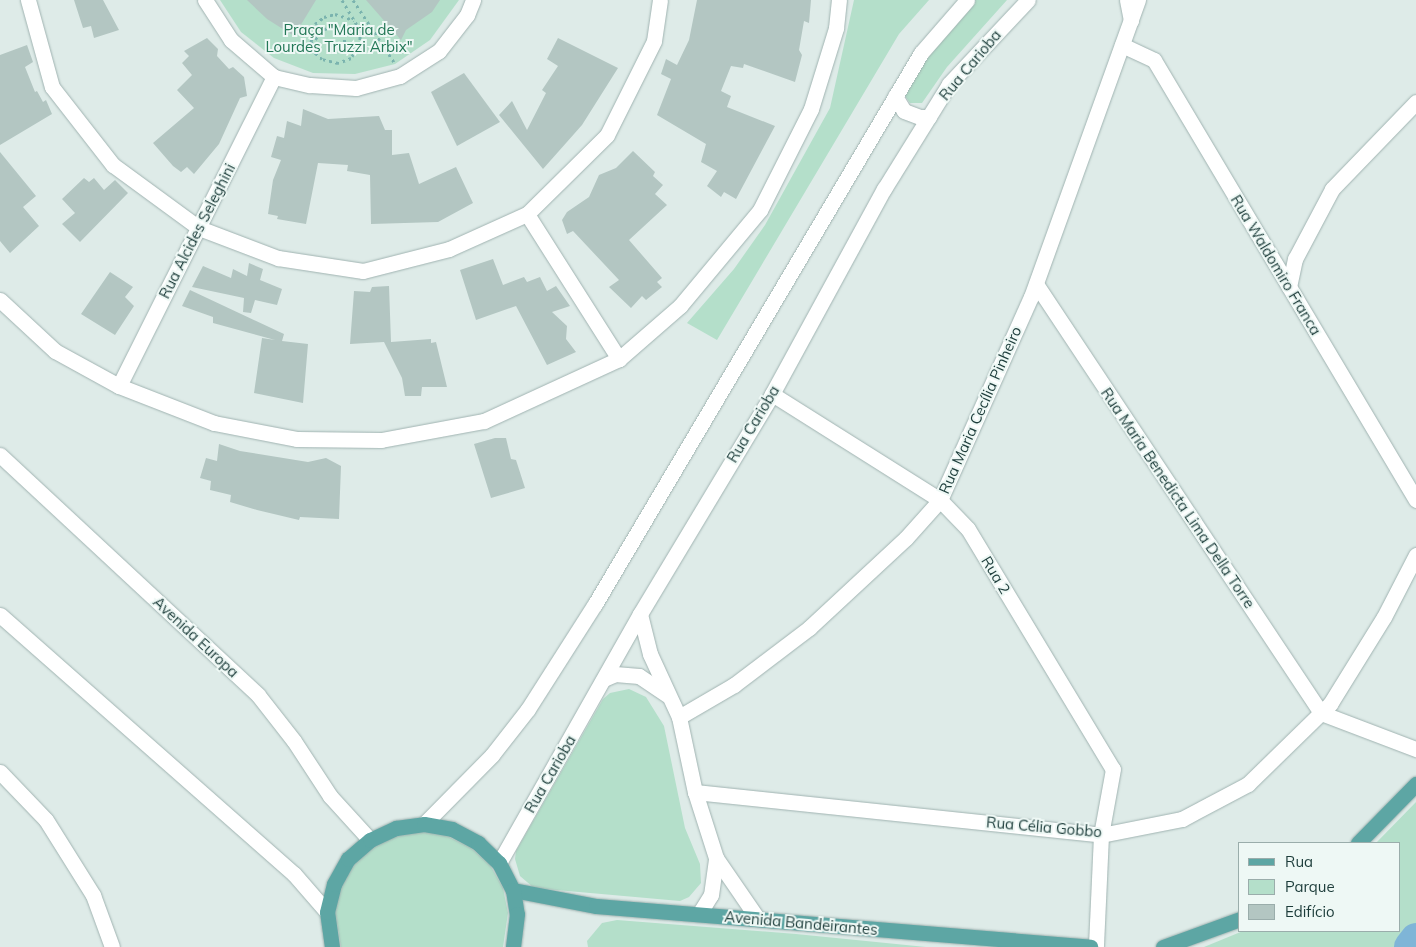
<!DOCTYPE html>
<meta charset="utf-8">
<style>
body{margin:0}
#map{position:relative;width:1416px;height:947px;overflow:hidden;background:#deebe8;font-family:Mulish,sans-serif}
div>[style]{position:absolute}
[style*='--x']{left:calc(var(--x)*1px);top:calc(var(--y)*1px);width:calc(var(--w)*1px);rotate:calc(var(--a)*1deg)}
.green>*{inset:0;background:#b4dfca}
.river>*{height:32px;margin:-16px;padding:0 16px;transform-origin:16px;border-radius:16px;background:#7fb5d7}
.building>*{inset:0;background:#b3c6c2}
.path>*{height:3px;margin-top:-1.5px;transform-origin:0;background:repeating-linear-gradient(90deg,#7ab3ae 0 2.5px,transparent 0 6.5px)}
.roads{filter:drop-shadow(0 0 1px #a0b3b1) drop-shadow(0 0 1px #a0b3b1)}
.minor>*{height:15px;margin:-7.5px;padding:0 7.5px;transform-origin:7.5px;border-radius:7.5px;background:#fff}
.secondary>*{height:15px;margin:-7.5px;padding:0 7.5px;transform-origin:7.5px;border-radius:7.5px;background:#fff}
.primary>*{height:15px;margin:-7.5px;padding:0 7.5px;transform-origin:7.5px;border-radius:7.5px;background:#5da6a4}
span{translate:-50% -50%;white-space:nowrap;text-align:center;line-height:1.15;-webkit-text-stroke:4px #eef8f5;paint-order:stroke}
.park-label{font-size:15px;color:#237857}
.street-label{font-size:15px;color:#1d3d3b}
.legend{position:absolute;left:1238px;top:842px;width:162px;height:90px;box-sizing:border-box;background:#eef8f5;border:1px solid #9aadab;margin:0;padding:6px 9px;list-style:none;font-size:15px;color:#1d3d3b}
.legend li{display:flex;align-items:center;gap:10px;height:25px}
.legend b{width:25px;border:1px solid #9aadab}
</style>
<div id="map">
<div class="green">
<div style="clip-path:polygon(220px 0,459px 0,430px 40px,395px 64px,355px 74px,313px 73px,274px 58px,241px 32px)"></div>
<div style="clip-path:polygon(854px 0,929px 0,899px 34px,717px 340px,687px 323px,734px 269px,765px 225px,830px 108px)"></div>
<div style="clip-path:polygon(974px 0,1007px 0,947px 67px,922px 103px,910px 103px,903px 93px,925px 55px)"></div>
<div style="clip-path:polygon(629px 689px,646px 697px,664px 726px,685px 828px,700px 864px,701px 883px,689px 897px,680px 901px,534px 888px,520px 876px,515px 859px,516px 851px,603px 699px,610px 693px)"></div>
<div style="clip-path:polygon(1416px 802px,1416px 947px,1204px 947px,1243px 931px,1400px 931px,1400px 843px,1376px 843px)"></div>
<div style="clip-path:polygon(422px 832px,447px 836px,471px 848px,490px 865px,503px 888px,508px 913px,503px 947px,341px 947px,335px 912px,341px 887px,354px 865px,373px 847px,396px 836px)"></div>
<div style="clip-path:polygon(617px 920px,796px 934px,926px 947px,588px 947px,587px 941px,602px 923px)"></div>
</div>
<div class="river">
<div style="--x:1410;--y:947;--w:10;--a:-53"></div>
</div>
<div class="building">
<div style="clip-path:polygon(74px 0,103px 0,119px 30px,94px 38px,91px 26px,83px 28px)"></div>
<div style="clip-path:polygon(247px 0,316px 0,294px 36px,267px 19px)"></div>
<div style="clip-path:polygon(366px 0,440px 0,432px 12px,406px 30px,401px 40px)"></div>
<div style="clip-path:polygon(697px 0,811px 0,809px 23px,804px 21px,799px 50px,802px 55px,795px 82px,744px 64px,743px 68px,731px 66px,721px 91px,731px 96px,727px 107px,775px 126px,736px 199px,724px 192px,721px 197px,707px 186px,717px 171px,701px 162px,706px 144px,657px 115px,671px 79px,661px 74px,666px 59px,677px 65px,689px 40px)"></div>
<div style="clip-path:polygon(207px 38px,218px 49px,217px 56px,229px 69px,233px 67px,244px 77px,247px 96px,240px 98px,219px 144px,194px 174px,187px 167px,181px 172px,173px 166px,153px 143px,194px 108px,177px 90px,192px 75px,182px 63px,189px 56px,184px 51px)"></div>
<div style="clip-path:polygon(558px 38px,618px 68px,582px 125px,543px 169px,499px 115px,512px 101px,527px 130px,546px 93px,542px 90px,558px 66px,547px 59px)"></div>
<div style="clip-path:polygon(27px 45px,33px 62px,25px 67px,35px 92px,37px 91px,43px 102px,46px 100px,52px 114px,0 145px,0 55px)"></div>
<div style="clip-path:polygon(464px 73px,500px 122px,457px 146px,431px 92px)"></div>
<div style="clip-path:polygon(303px 109px,328px 119px,379px 116px,385px 130px,392px 130px,392px 155px,409px 153px,419px 184px,456px 167px,473px 203px,438px 222px,371px 224px,370px 175px,347px 171px,348px 165px,318px 163px,306px 224px,277px 219px,278px 216px,268px 214px,273px 180px,281px 160px,271px 157px,277px 136px,284px 138px,287px 121px,301px 126px)"></div>
<div style="clip-path:polygon(633px 151px,655px 172px,653px 176px,663px 185px,655px 194px,667px 205px,629px 240px,662px 278px,657px 282px,662px 287px,646px 300px,642px 296px,631px 308px,609px 287px,619px 280px,573px 231px,567px 234px,562px 220px,567px 212px,589px 197px,599px 175px,616px 168px)"></div>
<div style="clip-path:polygon(0 152px,36px 196px,23px 207px,39px 226px,10px 253px,0 241px)"></div>
<div style="clip-path:polygon(84px 178px,89px 182px,94px 178px,104px 190px,115px 180px,128px 193px,80px 242px,62px 224px,75px 213px,62px 199px)"></div>
<div style="clip-path:polygon(493px 259px,503px 285px,524px 277px,527px 282px,540px 277px,547px 291px,556px 286px,570px 306px,552px 312px,567px 326px,566px 339px,576px 352px,547px 365px,516px 306px,476px 320px,460px 270px)"></div>
<div style="clip-path:polygon(249px 263px,263px 269px,260px 280px,282px 289px,277px 305px,255px 300px,251px 313px,243px 312px,244px 298px,192px 287px,203px 266px,231px 278px,233px 269px,247px 276px)"></div>
<div style="clip-path:polygon(110px 272px,133px 287px,125px 297px,134px 306px,115px 335px,81px 314px)"></div>
<div style="clip-path:polygon(389px 286px,391px 342px,431px 339px,431px 343px,436px 342px,447px 387px,422px 387px,421px 396px,405px 396px,402px 378px,384px 342px,350px 344px,354px 291px,370px 292px,372px 287px)"></div>
<div style="clip-path:polygon(190px 290px,284px 334px,282px 341px,308px 344px,303px 403px,254px 393px,262px 338px,275px 340px,213px 323px,213px 317px,182px 306px)"></div>
<div style="clip-path:polygon(495px 438px,506px 438px,511px 459px,516px 460px,525px 488px,491px 498px,474px 444px)"></div>
<div style="clip-path:polygon(219px 444px,240px 451px,308px 462px,326px 458px,341px 466px,339px 519px,300px 517px,299px 520px,257px 510px,230px 502px,231px 495px,210px 490px,211px 481px,200px 478px,206px 458px,217px 461px)"></div>
</div>
<div class="path">
<div style="--x:342;--y:0;--w:35;--a:59"></div>
<div style="--x:360;--y:30;--w:13;--a:90"></div>
<div style="--x:360;--y:43;--w:17;--a:121"></div>
<div style="--x:351;--y:58;--w:14;--a:159"></div>
<div style="--x:338;--y:63;--w:16;--a:-166"></div>
<div style="--x:322;--y:59;--w:13;--a:-138"></div>
<div style="--x:312;--y:50;--w:6;--a:-99"></div>
<div style="--x:311;--y:44;--w:20;--a:-49"></div>
<div style="--x:324;--y:29;--w:10;--a:-11"></div>
<div style="--x:334;--y:27;--w:12;--a:31"></div>
<div style="--x:344;--y:33;--w:14;--a:86"></div>
<div style="--x:345;--y:47;--w:6;--a:9"></div>
<div style="--x:351;--y:48;--w:10;--a:-29"></div>
<div style="--x:353;--y:0;--w:74;--a:56.5"></div>
<div style="--x:311;--y:42;--w:18;--a:-77"></div>
<div style="--x:315;--y:24;--w:11;--a:-38"></div>
<div style="--x:324;--y:17;--w:11;--a:-15"></div>
<div style="--x:335;--y:14;--w:20;--a:18"></div>
</div>
<div class="roads">
<div class="minor">
<div style="--x:28;--y:0;--w:90;--a:74.6"></div>
<div style="--x:52;--y:87;--w:99;--a:52"></div>
<div style="--x:113;--y:165;--w:107;--a:36.2"></div>
<div style="--x:199;--y:228;--w:85;--a:20.8"></div>
<div style="--x:278;--y:258;--w:86;--a:8.7"></div>
<div style="--x:363;--y:271;--w:89;--a:-14.3"></div>
<div style="--x:449;--y:249;--w:85;--a:-24.2"></div>
<div style="--x:527;--y:214;--w:112;--a:-44.6"></div>
<div style="--x:607;--y:135;--w:105;--a:-63.4"></div>
<div style="--x:654;--y:41;--w:41;--a:-81.7"></div>
<div style="--x:205;--y:0;--w:48;--a:57"></div>
<div style="--x:231;--y:40;--w:57;--a:40.7"></div>
<div style="--x:274;--y:77;--w:37;--a:13"></div>
<div style="--x:310;--y:85;--w:46;--a:3.7"></div>
<div style="--x:356;--y:88;--w:46;--a:-15.3"></div>
<div style="--x:400;--y:76;--w:46;--a:-32.7"></div>
<div style="--x:439;--y:51;--w:46;--a:-52.1"></div>
<div style="--x:467;--y:15;--w:16;--a:-68"></div>
<div style="--x:1122;--y:45;--w:35;--a:25"></div>
<div style="--x:1154;--y:60;--w:512;--a:59.23"></div>
<div style="--x:527;--y:214;--w:172;--a:57.6"></div>
<div style="--x:1036;--y:284;--w:515;--a:56.4"></div>
<div style="--x:1321;--y:713;--w:102;--a:20.8"></div>
<div style="--x:1289;--y:287;--w:29;--a:-78"></div>
<div style="--x:1295;--y:259;--w:79;--a:-62.1"></div>
<div style="--x:1332;--y:189;--w:121;--a:-46"></div>
<div style="--x:0;--y:300;--w:75;--a:42.8"></div>
<div style="--x:55;--y:351;--w:73;--a:28.7"></div>
<div style="--x:119;--y:386;--w:102;--a:21.3"></div>
<div style="--x:214;--y:423;--w:85;--a:10.9"></div>
<div style="--x:297;--y:439;--w:84;--a:0.7"></div>
<div style="--x:381;--y:440;--w:105;--a:-10.5"></div>
<div style="--x:484;--y:421;--w:149;--a:-24.7"></div>
<div style="--x:619;--y:359;--w:81;--a:-41"></div>
<div style="--x:680;--y:306;--w:125;--a:-50.2"></div>
<div style="--x:760;--y:210;--w:113;--a:-63.2"></div>
<div style="--x:811;--y:109;--w:85;--a:-72.8"></div>
<div style="--x:836;--y:28;--w:28;--a:-84"></div>
<div style="--x:119;--y:386;--w:346;--a:-63.4"></div>
<div style="--x:772;--y:394;--w:199;--a:32.2"></div>
<div style="--x:940;--y:500;--w:40;--a:46"></div>
<div style="--x:968;--y:529;--w:280;--a:58.9"></div>
<div style="--x:1113;--y:769;--w:67;--a:100.3"></div>
<div style="--x:1101;--y:835;--w:112;--a:92.6"></div>
<div style="--x:640;--y:614;--w:41;--a:76"></div>
<div style="--x:650;--y:654;--w:69;--a:65.3"></div>
<div style="--x:679;--y:717;--w:77;--a:78"></div>
<div style="--x:695;--y:792;--w:69;--a:72.3"></div>
<div style="--x:716;--y:858;--w:74;--a:55.5"></div>
<div style="--x:604;--y:679;--w:12;--a:-24"></div>
<div style="--x:615;--y:674;--w:24;--a:5"></div>
<div style="--x:639;--y:676;--w:34;--a:34"></div>
<div style="--x:679;--y:717;--w:64;--a:-30.2"></div>
<div style="--x:734;--y:685;--w:94;--a:-37.2"></div>
<div style="--x:809;--y:628;--w:132;--a:-42.9"></div>
<div style="--x:906;--y:538;--w:51;--a:-48.2"></div>
<div style="--x:940;--y:500;--w:222;--a:-65.9"></div>
<div style="--x:1031;--y:297;--w:316;--a:-70.2"></div>
<div style="--x:0;--y:772;--w:66;--a:46.2"></div>
<div style="--x:46;--y:820;--w:89;--a:57.9"></div>
<div style="--x:93;--y:895;--w:55;--a:69.9"></div>
<div style="--x:695;--y:792;--w:408;--a:6"></div>
<div style="--x:1101;--y:835;--w:83;--a:-11.2"></div>
<div style="--x:1182;--y:819;--w:75;--a:-27.9"></div>
<div style="--x:1248;--y:784;--w:115;--a:-44.3"></div>
<div style="--x:1330;--y:704;--w:102;--a:-58.2"></div>
<div style="--x:1384;--y:617;--w:70;--a:-62.7"></div>
<div style="--x:699;--y:914;--w:22;--a:-58"></div>
<div style="--x:711;--y:895;--w:37;--a:-82"></div>
</div>
<div class="secondary">
<div style="--x:1127;--y:0;--w:21;--a:79"></div>
<div style="--x:895;--y:96;--w:17;--a:59"></div>
<div style="--x:904;--y:111;--w:17;--a:21"></div>
<div style="--x:920;--y:117;--w:9;--a:0"></div>
<div style="--x:0;--y:455;--w:352;--a:42.9"></div>
<div style="--x:258;--y:695;--w:58;--a:52"></div>
<div style="--x:294;--y:741;--w:66;--a:56.8"></div>
<div style="--x:330;--y:796;--w:59;--a:47.7"></div>
<div style="--x:0;--y:615;--w:392;--a:41.4"></div>
<div style="--x:294;--y:874;--w:50;--a:49"></div>
<div style="--x:424;--y:824;--w:97;--a:-45.4"></div>
<div style="--x:492;--y:755;--w:58;--a:-52"></div>
<div style="--x:528;--y:709;--w:125;--a:-57.5"></div>
<div style="--x:595;--y:604;--w:640;--a:-59.39"></div>
<div style="--x:921;--y:53;--w:70;--a:-49"></div>
<div style="--x:499;--y:863;--w:286;--a:-60.5"></div>
<div style="--x:640;--y:614;--w:257;--a:-59"></div>
<div style="--x:772;--y:394;--w:234;--a:-61.4"></div>
<div style="--x:884;--y:189;--w:123;--a:-58.2"></div>
<div style="--x:949;--y:84;--w:115;--a:-46.8"></div>
</div>
<div class="primary">
<div style="--x:1358;--y:843;--w:83;--a:-45.5"></div>
<div style="--x:513;--y:890;--w:85;--a:10.9"></div>
<div style="--x:596;--y:906;--w:496;--a:4.7"></div>
<div style="--x:332;--y:947;--w:35;--a:-98"></div>
<div style="--x:327;--y:912;--w:29;--a:-76"></div>
<div style="--x:334;--y:884;--w:29;--a:-61"></div>
<div style="--x:348;--y:859;--w:29;--a:-41"></div>
<div style="--x:370;--y:840;--w:29;--a:-25"></div>
<div style="--x:396;--y:828;--w:28;--a:-8"></div>
<div style="--x:424;--y:824;--w:28;--a:10"></div>
<div style="--x:452;--y:829;--w:30;--a:28"></div>
<div style="--x:478;--y:843;--w:29;--a:44"></div>
<div style="--x:499;--y:863;--w:30;--a:63"></div>
<div style="--x:513;--y:890;--w:24;--a:81"></div>
<div style="--x:517;--y:914;--w:33;--a:97"></div>
<div style="--x:1163;--y:947;--w:82;--a:-20"></div>
</div>
</div>
<div class="park-label">
<span style="left:339px;top:38px">Praça "Maria de<br>Lourdes Truzzi Arbix"</span>
</div>
<div class="street-label">
<span style="left:970px;top:65px;rotate:-50deg">Rua Carioba</span>
<span style="left:197px;top:231px;rotate:-63deg">Rua Alcides Seleghini</span>
<span style="left:1276px;top:265px;rotate:59deg">Rua Waldomiro Franca</span>
<span style="left:980px;top:410px;rotate:-66deg">Rua Maria Cecília Pinheiro</span>
<span style="left:753px;top:424px;rotate:-59deg">Rua Carioba</span>
<span style="left:1178px;top:498px;rotate:56deg">Rua Maria Benedicta Lima Della Torre</span>
<span style="left:996px;top:575px;rotate:59deg">Rua 2</span>
<span style="left:196px;top:637px;rotate:43deg">Avenida Europa</span>
<span style="left:550px;top:774px;rotate:-60deg">Rua Carioba</span>
<span style="left:1044px;top:827px;rotate:5deg">Rua Célia Gobbo</span>
<span style="left:801px;top:923px;rotate:5deg">Avenida Bandeirantes</span>
</div>
<ul class="legend">
<li><b style="height:6px;background:#5da6a4"></b>Rua</li>
<li><b style="height:14px;background:#b4dfca"></b>Parque</li>
<li><b style="height:14px;background:#b3c6c2"></b>Edifício</li>
</ul>
</div>
